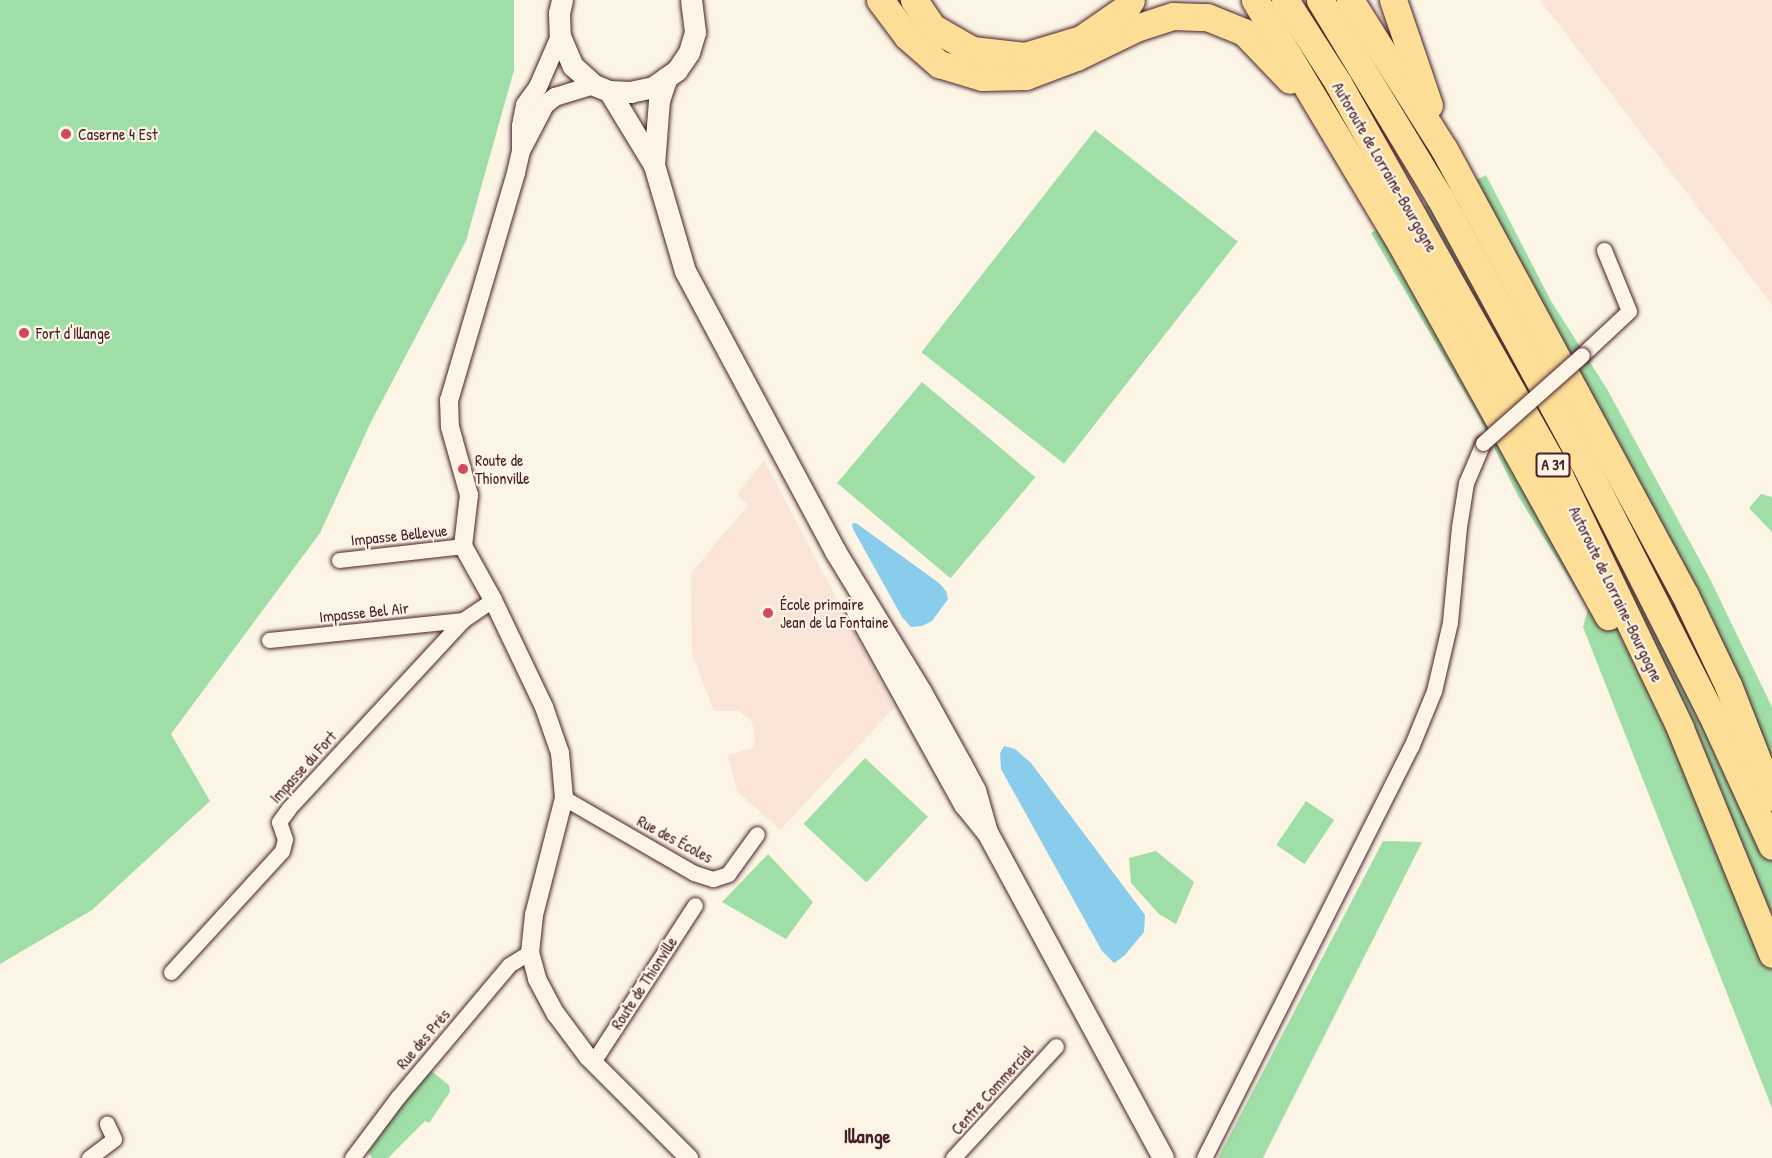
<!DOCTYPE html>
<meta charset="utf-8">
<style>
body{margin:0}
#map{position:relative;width:1772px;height:1158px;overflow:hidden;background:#fcf5e5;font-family:"Patrick Hand",sans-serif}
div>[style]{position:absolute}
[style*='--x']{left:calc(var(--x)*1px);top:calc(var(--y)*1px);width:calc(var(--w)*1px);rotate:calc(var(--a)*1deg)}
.built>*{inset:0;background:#fae3d7}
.green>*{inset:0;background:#9fdea6;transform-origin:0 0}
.water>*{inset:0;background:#89cceb}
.roads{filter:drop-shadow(0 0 2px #4a1f2b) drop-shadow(0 0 2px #4a1f2b)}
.minor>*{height:15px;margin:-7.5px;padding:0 7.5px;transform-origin:7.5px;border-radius:7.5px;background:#fcf5e5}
.tertiary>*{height:18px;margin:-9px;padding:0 9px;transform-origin:9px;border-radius:9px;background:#fcf5e5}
.secondary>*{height:21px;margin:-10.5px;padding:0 10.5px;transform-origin:10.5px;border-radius:10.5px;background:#fcf5e5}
.motorway>*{height:27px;margin:-13.5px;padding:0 13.5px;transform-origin:13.5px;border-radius:13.5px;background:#fcde96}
.bridges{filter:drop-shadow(0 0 2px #4a1f2b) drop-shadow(0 0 2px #4a1f2b)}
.minor-bridge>*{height:15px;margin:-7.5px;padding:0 7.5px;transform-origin:7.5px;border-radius:7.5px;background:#fcf5e5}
.dots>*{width:16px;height:16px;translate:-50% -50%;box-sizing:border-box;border:3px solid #fcf5e5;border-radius:50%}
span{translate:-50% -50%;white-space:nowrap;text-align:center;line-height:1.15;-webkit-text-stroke:4.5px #fcf5e5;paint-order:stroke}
.shield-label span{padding:2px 4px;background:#fcf5e5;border:2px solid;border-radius:4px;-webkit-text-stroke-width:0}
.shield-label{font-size:15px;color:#4a1f2b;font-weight:700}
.poi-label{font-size:16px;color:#4a1f2b}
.left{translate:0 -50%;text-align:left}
.street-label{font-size:16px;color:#4a1f2b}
.quarter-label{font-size:20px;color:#4a1f2b;font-weight:700}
</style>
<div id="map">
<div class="built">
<div style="clip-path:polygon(1540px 0,1772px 0,1772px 305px)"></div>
<div style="clip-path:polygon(764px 460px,894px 708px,780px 830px,737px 791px,728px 755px,753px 748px,755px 737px,752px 722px,739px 711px,714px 711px,692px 653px,691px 573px,748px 505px,737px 494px)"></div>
</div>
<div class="green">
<div style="clip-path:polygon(0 0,514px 0,514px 70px,466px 241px,371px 422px,320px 533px,171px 734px,210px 801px,92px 910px,0 964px)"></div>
<div style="left:1095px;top:130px;width:181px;height:282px;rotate:38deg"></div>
<div style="clip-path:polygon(1486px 175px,1551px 301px,1607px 389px,1709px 577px,1772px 707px,1772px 1108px,1583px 627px,1588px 609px,1518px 496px,1478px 415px,1371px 233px)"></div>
<div style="left:922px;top:382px;width:148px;height:132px;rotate:40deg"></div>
<div style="clip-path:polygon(1761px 494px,1772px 497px,1772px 532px,1749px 508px)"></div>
<div style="left:865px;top:758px;width:86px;height:90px;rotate:43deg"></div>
<div style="left:1306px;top:801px;width:34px;height:53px;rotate:34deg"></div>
<div style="clip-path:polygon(1383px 841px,1422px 842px,1263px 1158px,1218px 1158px)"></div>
<div style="clip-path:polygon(1156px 851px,1194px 882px,1176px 924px,1159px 914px,1131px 883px,1129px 858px)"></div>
<div style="clip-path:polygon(768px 854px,813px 902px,786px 939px,722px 902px)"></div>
<div style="clip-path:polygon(431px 1071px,449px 1085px,450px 1092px,429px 1123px,425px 1121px,388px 1158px,372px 1158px,368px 1152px,399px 1107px)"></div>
</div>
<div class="water">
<div style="clip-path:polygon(856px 523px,939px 583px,946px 591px,948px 599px,932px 621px,922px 626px,911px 627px,902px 617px,853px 529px,852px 524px)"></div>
<div style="clip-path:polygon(1004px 746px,1015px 749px,1031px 763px,1145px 915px,1144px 932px,1125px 955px,1114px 963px,1102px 951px,1001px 769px,1000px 753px)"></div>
</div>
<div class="roads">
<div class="minor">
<div style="--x:1582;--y:355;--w:64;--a:-43.1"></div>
<div style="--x:1629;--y:311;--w:66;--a:-112.3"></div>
<div style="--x:339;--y:560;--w:125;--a:-6.4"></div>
<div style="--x:269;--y:640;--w:195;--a:-5.9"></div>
<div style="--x:564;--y:798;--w:150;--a:30"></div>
<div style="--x:694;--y:873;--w:20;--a:18"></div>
<div style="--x:713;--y:879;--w:16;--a:-18"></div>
<div style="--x:728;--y:874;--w:49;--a:-54.1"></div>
<div style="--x:171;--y:972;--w:164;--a:-47.5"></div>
<div style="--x:282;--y:851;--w:12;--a:-76"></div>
<div style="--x:285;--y:839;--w:18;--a:-109"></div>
<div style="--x:279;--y:822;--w:17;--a:-54"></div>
<div style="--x:289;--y:808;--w:256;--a:-47.2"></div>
<div style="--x:463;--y:620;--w:36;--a:-34"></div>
<div style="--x:593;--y:1062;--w:187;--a:-57"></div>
<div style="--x:89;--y:1158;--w:31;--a:-37"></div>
<div style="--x:114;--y:1139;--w:17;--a:-115"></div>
<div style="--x:352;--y:1158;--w:76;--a:-53"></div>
<div style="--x:398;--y:1097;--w:172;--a:-49.9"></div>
<div style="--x:509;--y:965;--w:25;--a:-32"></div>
<div style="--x:953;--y:1158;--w:152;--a:-47.4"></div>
<div style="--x:1204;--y:1158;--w:460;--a:-63.3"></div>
<div style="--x:1411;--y:747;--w:61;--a:-67.7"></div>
<div style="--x:1434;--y:691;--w:71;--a:-76.9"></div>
<div style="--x:1450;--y:622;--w:95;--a:-84.6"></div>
<div style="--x:1459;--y:527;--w:45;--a:-81"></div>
<div style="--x:1466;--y:483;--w:43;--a:-67"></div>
</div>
<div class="tertiary">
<div style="--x:560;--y:36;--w:56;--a:113.3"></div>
<div style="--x:538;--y:87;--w:22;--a:126"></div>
<div style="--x:525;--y:105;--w:21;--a:101"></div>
<div style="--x:521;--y:126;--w:25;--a:90"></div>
<div style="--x:521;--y:151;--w:23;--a:103"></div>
<div style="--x:516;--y:173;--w:237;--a:106.4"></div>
<div style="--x:449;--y:400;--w:27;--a:88"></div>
<div style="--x:450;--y:427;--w:71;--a:74.4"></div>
<div style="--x:469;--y:495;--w:51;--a:96.7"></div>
<div style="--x:463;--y:546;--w:62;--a:60.9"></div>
<div style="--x:493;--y:600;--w:119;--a:64.5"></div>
<div style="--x:544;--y:707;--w:49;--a:70.8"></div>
<div style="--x:560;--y:753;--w:45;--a:84.9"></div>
<div style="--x:564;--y:798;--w:121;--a:104.4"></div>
<div style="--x:534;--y:915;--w:37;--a:96"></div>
<div style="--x:530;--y:952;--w:28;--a:75"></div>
<div style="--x:537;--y:979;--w:40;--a:62"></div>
<div style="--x:556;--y:1014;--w:54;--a:53.3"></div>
<div style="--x:588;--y:1057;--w:143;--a:45"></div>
<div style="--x:522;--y:149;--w:50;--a:-62.4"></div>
<div style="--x:545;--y:105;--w:13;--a:-39"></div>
<div style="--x:555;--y:97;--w:41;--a:-17.1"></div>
</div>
<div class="secondary">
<div style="--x:562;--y:0;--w:13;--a:103"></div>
<div style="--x:559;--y:13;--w:23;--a:88"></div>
<div style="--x:560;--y:36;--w:33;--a:67"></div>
<div style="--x:573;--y:66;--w:28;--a:42"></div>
<div style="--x:594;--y:85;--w:16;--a:22"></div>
<div style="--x:609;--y:91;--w:21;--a:3"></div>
<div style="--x:630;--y:92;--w:24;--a:-12"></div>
<div style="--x:653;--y:87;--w:29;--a:-35"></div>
<div style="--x:677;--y:70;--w:22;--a:-56"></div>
<div style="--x:689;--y:52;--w:21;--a:-73"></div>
<div style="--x:695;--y:32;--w:32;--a:-97"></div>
<div style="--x:609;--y:91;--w:87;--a:58.7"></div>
<div style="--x:654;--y:165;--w:110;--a:73.7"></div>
<div style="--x:685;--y:271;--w:318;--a:61.8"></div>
<div style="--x:835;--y:551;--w:163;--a:58.6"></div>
<div style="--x:920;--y:690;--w:85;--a:61"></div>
<div style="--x:961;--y:764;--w:30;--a:62"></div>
<div style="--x:975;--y:790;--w:44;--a:74.1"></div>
<div style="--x:654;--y:165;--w:65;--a:-85.6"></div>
<div style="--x:659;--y:100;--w:24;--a:-71"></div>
<div style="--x:857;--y:611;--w:221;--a:61"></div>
<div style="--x:964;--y:804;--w:36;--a:51"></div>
<div style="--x:987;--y:832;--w:370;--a:61.6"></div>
</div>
<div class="motorway">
<div style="--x:880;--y:0;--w:45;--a:53.1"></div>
<div style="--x:907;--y:36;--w:43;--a:41.2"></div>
<div style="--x:939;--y:64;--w:45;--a:16.8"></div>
<div style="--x:982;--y:77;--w:44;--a:-1.3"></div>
<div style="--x:1026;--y:76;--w:53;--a:-20.8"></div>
<div style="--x:1076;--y:57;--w:67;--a:-25.8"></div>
<div style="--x:1136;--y:28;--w:39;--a:-18"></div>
<div style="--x:1173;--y:16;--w:34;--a:2"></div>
<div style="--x:1207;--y:17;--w:40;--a:22"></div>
<div style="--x:1244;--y:32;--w:66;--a:46.2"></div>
<div style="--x:914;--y:0;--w:32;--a:56"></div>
<div style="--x:932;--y:27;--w:46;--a:29.9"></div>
<div style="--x:972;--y:50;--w:53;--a:6.5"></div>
<div style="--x:1025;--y:56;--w:59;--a:-16.9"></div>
<div style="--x:1081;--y:39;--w:55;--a:-34.6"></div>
<div style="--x:1126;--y:8;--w:9;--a:-58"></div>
<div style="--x:1255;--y:0;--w:284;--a:59.1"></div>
<div style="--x:1401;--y:244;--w:426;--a:60.9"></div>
<div style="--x:1285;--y:0;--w:98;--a:57.4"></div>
<div style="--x:1338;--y:83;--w:452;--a:60.6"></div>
<div style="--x:1560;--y:477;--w:278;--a:64.4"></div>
<div style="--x:1680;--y:728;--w:244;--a:67.8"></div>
<div style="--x:1320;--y:0;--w:232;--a:58.8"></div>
<div style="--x:1440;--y:198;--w:299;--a:61.5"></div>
<div style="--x:1583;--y:461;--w:283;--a:63.1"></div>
<div style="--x:1711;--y:713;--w:146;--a:65.4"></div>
<div style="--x:1350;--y:0;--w:176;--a:57.8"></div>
<div style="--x:1444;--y:149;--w:507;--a:61.62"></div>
<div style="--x:1685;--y:595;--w:100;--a:64.5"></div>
<div style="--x:1728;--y:685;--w:120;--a:68.6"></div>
<div style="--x:1393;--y:0;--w:111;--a:71.1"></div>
</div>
</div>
<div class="bridges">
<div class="minor-bridge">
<div style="--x:1483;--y:443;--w:132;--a:-41.6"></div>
</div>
</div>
<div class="dots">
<div style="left:66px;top:134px;background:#d1495b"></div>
<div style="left:24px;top:333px;background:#d1495b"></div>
<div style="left:463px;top:469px;background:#d1495b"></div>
<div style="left:768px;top:613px;background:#d1495b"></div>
</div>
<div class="shield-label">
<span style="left:1553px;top:465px">A 31</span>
</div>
<div class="poi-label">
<span class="left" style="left:78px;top:134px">Caserne 4 Est</span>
<span class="left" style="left:36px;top:333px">Fort d'Illange</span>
<span class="left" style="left:475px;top:469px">Route de<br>Thionville</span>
<span class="left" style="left:780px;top:613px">École primaire<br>Jean de la Fontaine</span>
</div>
<div class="street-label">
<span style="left:1385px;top:167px;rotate:60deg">Autoroute de Lorraine-Bourgogne</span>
<span style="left:399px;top:535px;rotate:-6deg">Impasse Bellevue</span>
<span style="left:1616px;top:594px;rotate:64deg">Autoroute de Lorraine-Bourgogne</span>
<span style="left:364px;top:612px;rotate:-6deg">Impasse Bel Air</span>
<span style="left:303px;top:767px;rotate:-48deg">Impasse du Fort</span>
<span style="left:675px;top:839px;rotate:28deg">Rue des Écoles</span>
<span style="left:644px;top:983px;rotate:-57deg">Route de Thionville</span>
<span style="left:423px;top:1039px;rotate:-50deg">Rue des Prés</span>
<span style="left:992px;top:1090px;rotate:-48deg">Centre Commercial</span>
</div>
<div class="quarter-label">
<span style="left:867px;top:1135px">Illange</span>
</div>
</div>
